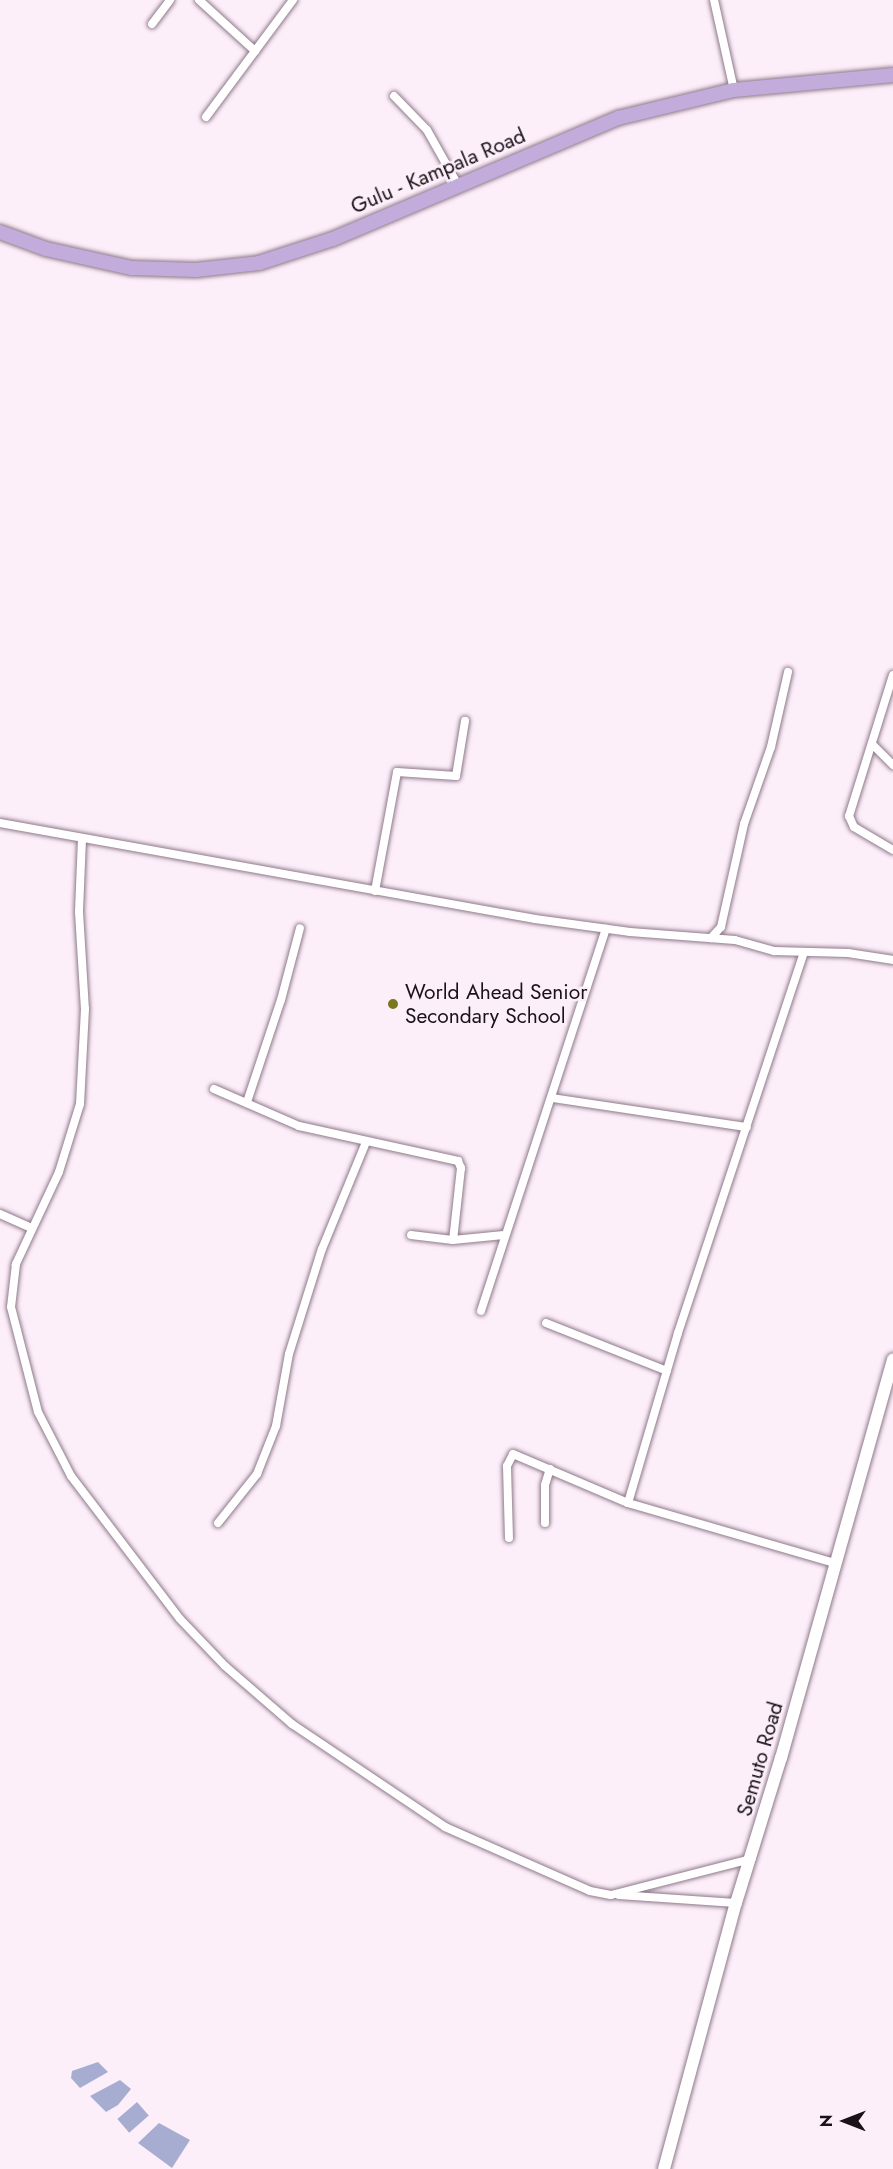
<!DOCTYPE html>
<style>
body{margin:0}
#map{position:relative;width:893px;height:2169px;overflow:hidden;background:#fdeffa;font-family:Jost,sans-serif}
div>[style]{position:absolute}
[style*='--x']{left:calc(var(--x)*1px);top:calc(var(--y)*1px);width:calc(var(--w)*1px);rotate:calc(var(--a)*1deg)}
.water>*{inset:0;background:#a7add1;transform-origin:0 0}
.roads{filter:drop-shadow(0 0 2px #8e798a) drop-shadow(0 0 2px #8e798a)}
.minor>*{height:8px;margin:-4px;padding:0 4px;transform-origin:4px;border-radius:4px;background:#fff}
.secondary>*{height:12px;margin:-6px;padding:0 6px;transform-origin:6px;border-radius:6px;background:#fff}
.primary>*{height:14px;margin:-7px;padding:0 7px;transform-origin:7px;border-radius:7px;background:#c2acdb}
.dots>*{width:16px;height:16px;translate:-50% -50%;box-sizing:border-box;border:3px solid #fdeffa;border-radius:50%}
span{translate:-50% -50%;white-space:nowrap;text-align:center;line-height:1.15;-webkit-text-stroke:5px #fdeffa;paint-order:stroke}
.street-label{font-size:21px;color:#191218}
.poi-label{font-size:21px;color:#191218}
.left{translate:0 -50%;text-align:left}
.north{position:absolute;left:815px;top:2091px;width:60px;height:60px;-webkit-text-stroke:4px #fdeffa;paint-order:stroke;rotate:270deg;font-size:16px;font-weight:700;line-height:24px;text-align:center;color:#191218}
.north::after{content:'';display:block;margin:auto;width:21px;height:27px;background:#191218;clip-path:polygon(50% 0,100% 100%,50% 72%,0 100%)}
</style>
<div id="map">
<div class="water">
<div style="clip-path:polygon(98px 2062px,108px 2072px,80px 2088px,71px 2078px,72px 2071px)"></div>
<div style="clip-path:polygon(120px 2080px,131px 2089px,118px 2105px,106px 2112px,90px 2096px)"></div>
<div style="left:137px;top:2102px;width:18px;height:26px;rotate:49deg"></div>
<div style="clip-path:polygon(159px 2123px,190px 2140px,172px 2168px,138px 2143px)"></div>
</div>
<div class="roads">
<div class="minor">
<div style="--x:199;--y:0;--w:76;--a:42.3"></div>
<div style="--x:714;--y:0;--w:92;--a:77.5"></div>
<div style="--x:152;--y:24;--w:30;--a:-53"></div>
<div style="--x:394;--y:96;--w:47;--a:45.9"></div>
<div style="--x:427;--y:130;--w:63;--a:60.6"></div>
<div style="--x:206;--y:117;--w:146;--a:-53.4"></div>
<div style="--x:893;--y:675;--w:148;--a:107.3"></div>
<div style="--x:849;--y:816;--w:12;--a:66"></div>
<div style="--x:854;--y:827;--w:45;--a:30.5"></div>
<div style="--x:872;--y:744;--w:30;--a:45"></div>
<div style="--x:0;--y:823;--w:544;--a:10.17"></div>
<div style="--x:535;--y:919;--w:96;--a:7.8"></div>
<div style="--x:630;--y:932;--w:105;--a:4.4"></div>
<div style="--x:735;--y:940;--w:41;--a:15.8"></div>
<div style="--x:774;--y:951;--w:74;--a:1.5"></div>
<div style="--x:848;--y:953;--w:46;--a:8.8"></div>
<div style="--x:82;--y:839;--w:73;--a:92.4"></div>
<div style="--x:79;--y:912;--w:97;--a:86.5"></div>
<div style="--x:85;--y:1009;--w:95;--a:93"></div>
<div style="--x:80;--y:1104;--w:71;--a:107.2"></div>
<div style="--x:59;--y:1172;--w:102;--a:115.1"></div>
<div style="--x:16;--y:1264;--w:43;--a:96.6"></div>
<div style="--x:11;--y:1307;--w:108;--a:75.6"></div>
<div style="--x:38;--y:1412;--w:72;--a:62.7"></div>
<div style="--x:71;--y:1476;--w:180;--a:52.7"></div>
<div style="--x:180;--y:1619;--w:65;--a:46.2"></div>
<div style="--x:225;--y:1666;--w:89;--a:40.9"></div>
<div style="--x:292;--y:1724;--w:184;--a:33.9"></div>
<div style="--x:445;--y:1827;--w:158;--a:23.8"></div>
<div style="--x:590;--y:1891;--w:21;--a:11"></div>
<div style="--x:611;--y:1895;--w:145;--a:-14.4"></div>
<div style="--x:375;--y:891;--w:121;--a:-79.5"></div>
<div style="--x:397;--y:772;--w:59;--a:3.9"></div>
<div style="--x:456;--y:776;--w:56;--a:-80.7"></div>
<div style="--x:711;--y:938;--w:15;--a:-48"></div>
<div style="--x:721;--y:927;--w:106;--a:-77.4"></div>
<div style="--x:744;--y:824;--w:82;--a:-70.7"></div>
<div style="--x:771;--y:747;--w:77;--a:-77.2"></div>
<div style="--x:214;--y:1089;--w:93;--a:23.5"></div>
<div style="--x:299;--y:1126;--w:163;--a:12.4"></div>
<div style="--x:458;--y:1161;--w:8;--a:67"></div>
<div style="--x:461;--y:1168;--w:72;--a:96.3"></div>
<div style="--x:552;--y:1098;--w:197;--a:8.5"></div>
<div style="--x:247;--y:1102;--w:108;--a:-71.6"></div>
<div style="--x:281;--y:1000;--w:74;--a:-75.2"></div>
<div style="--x:0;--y:1214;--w:35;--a:24"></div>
<div style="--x:411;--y:1235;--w:42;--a:6.8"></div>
<div style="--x:453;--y:1240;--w:51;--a:-5.6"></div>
<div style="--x:481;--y:1311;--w:402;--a:-71.9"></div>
<div style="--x:546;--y:1323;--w:130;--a:21.6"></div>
<div style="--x:628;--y:1503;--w:177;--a:-73.6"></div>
<div style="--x:678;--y:1333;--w:400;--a:-71.7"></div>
<div style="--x:218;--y:1523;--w:63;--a:-51.5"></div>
<div style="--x:257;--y:1474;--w:52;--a:-68.4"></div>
<div style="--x:276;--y:1426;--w:73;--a:-79.8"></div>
<div style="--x:289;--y:1354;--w:110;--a:-72.6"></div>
<div style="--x:322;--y:1249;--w:116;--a:-67.6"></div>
<div style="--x:545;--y:1523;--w:38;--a:-90"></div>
<div style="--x:545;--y:1485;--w:17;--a:-73"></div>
<div style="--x:509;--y:1538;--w:72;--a:-91.6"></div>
<div style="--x:507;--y:1466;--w:13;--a:-63"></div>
<div style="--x:513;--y:1454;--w:125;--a:23.1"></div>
<div style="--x:628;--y:1503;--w:216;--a:16.2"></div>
<div style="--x:619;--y:1895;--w:117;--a:3.9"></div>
</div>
<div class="secondary">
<div style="--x:664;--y:2169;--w:276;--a:-74.9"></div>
<div style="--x:736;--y:1903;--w:152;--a:-72.8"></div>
<div style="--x:781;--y:1758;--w:414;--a:-74.3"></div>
</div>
<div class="primary">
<div style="--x:0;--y:232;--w:49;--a:20.3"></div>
<div style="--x:46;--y:249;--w:88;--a:12.5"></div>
<div style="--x:132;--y:268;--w:64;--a:1.8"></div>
<div style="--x:196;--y:270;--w:63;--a:-6.3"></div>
<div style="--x:259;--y:263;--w:78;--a:-18"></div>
<div style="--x:333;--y:239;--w:310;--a:-23"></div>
<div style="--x:618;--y:118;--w:119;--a:-13.6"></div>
<div style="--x:734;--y:90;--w:160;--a:-5.4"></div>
</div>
</div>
<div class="dots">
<div style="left:393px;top:1004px;background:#7b771d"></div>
</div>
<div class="street-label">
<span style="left:438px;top:171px;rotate:-23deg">Gulu - Kampala Road</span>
<span style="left:760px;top:1759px;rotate:-74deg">Semuto Road</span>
</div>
<div class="poi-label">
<span class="left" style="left:405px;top:1004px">World Ahead Senior<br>Secondary School</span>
</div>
<div class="north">N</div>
</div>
